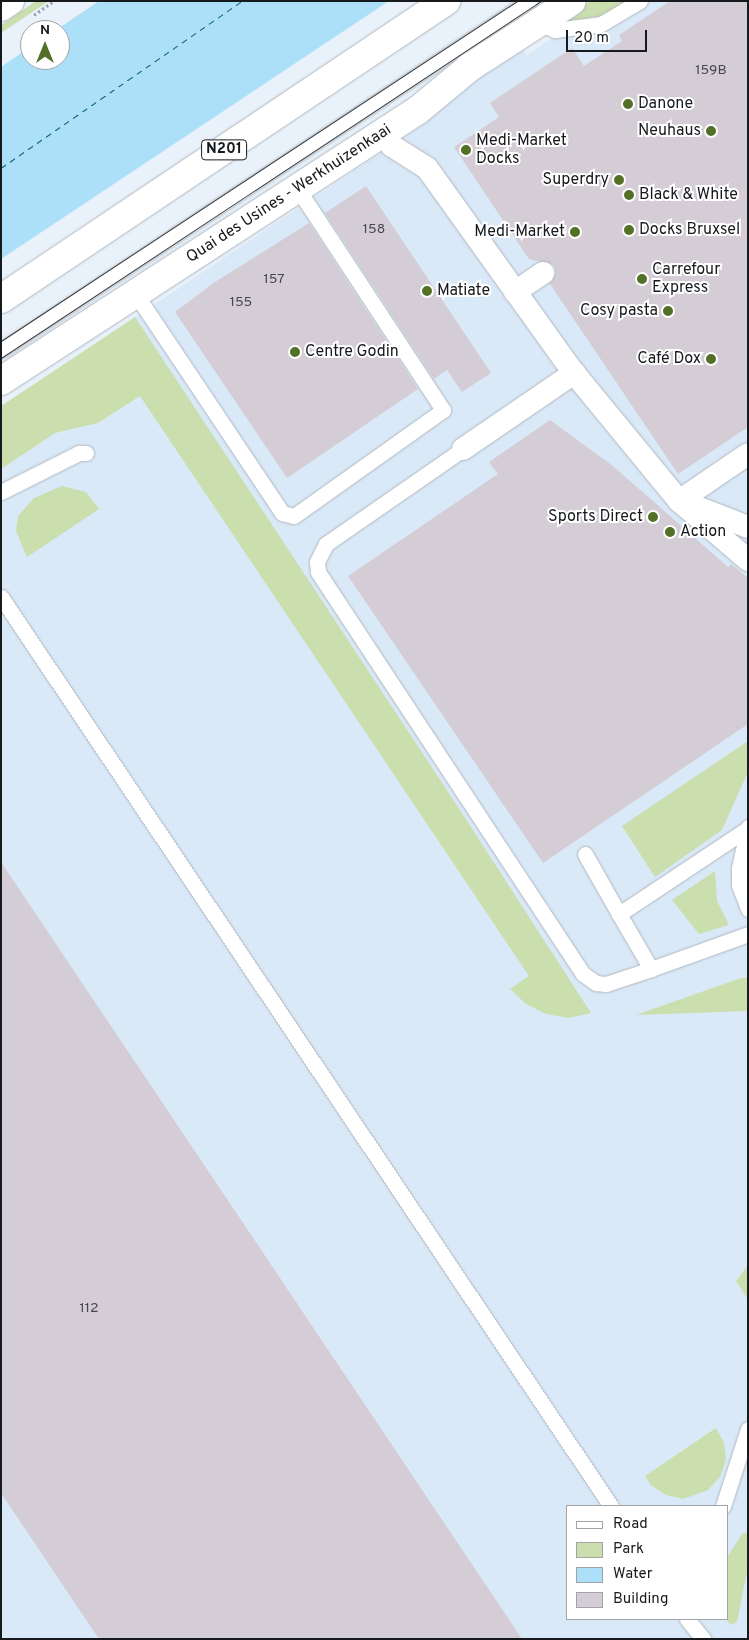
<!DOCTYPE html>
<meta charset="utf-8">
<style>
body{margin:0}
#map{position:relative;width:749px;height:1640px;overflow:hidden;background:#e9f2fa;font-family:Overpass,sans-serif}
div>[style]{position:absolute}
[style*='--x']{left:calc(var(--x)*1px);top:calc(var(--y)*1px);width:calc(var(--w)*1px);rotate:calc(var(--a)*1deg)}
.built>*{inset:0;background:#dae9f7}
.green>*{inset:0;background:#cadeae}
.water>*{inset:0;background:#abe0f8}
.ferry>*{height:1px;margin-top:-0.5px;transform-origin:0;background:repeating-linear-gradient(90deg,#105d78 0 6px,transparent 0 11px)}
.building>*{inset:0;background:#d4cdd6}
.path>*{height:3px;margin-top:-1.5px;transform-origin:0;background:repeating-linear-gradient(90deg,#9fa6ac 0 2.5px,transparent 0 5px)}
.roads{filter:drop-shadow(0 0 1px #b0b8c0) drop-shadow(0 0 1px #b0b8c0)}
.service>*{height:15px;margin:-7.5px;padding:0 7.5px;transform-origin:7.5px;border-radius:7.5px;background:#fff}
.pedestrian>*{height:22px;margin:-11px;padding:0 11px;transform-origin:11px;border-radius:11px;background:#fff}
.minor>*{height:28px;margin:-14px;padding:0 14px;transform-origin:14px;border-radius:14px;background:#fff}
.secondary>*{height:28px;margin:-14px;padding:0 14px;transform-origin:14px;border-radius:14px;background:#fff}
.primary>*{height:28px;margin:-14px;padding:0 14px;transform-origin:14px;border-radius:14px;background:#fff}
.tram>*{height:1px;margin:-0.5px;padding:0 0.5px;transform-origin:0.5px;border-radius:0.5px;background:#373b3f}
.dots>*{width:14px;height:14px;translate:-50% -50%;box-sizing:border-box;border:2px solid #fff;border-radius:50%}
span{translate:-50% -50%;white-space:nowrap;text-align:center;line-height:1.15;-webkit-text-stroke:4px #fff;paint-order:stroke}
.number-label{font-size:14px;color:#46474b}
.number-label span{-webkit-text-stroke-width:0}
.shield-label span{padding:1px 4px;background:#fff;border:1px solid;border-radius:4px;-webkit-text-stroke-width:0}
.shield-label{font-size:15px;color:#171a1d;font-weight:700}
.poi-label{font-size:16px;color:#171a1d}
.left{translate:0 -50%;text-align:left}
.right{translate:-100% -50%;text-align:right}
.street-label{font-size:16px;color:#171a1d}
.frame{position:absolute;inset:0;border:2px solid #171a1d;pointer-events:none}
.legend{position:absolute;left:566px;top:1505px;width:162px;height:115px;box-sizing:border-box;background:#fff;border:1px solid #a2a3a5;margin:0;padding:6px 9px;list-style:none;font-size:15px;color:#171a1d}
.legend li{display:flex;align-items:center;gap:10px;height:25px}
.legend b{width:25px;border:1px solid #a2a3a5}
.north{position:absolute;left:20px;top:20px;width:50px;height:50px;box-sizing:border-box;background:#fff;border:1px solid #a2a3a5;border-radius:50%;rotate:0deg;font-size:14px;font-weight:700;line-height:20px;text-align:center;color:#171a1d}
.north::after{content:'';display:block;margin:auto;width:18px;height:22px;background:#527026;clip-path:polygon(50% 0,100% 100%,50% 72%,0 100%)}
.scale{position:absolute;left:566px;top:30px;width:81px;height:22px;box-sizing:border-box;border:2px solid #171a1d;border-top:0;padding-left:6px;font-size:15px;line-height:18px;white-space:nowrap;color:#171a1d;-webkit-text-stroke:4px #fff;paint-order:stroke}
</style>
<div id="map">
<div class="built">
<div style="clip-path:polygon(evenodd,622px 1px,748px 1px,748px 1639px,1px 1639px,1px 407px,427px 122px,423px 114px,522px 48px,527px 55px,561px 32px,566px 38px,622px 1px,568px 1506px,728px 1506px,728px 1619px,568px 1619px,568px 1506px)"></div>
</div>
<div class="green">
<div style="clip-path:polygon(36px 1px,49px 1px,1px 33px,1px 25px)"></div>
<div style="clip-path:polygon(591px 1px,627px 1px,602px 16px,564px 22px,562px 16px)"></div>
<div style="clip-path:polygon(135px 317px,460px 810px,591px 1013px,569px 1018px,546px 1014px,526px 1004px,510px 989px,529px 976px,140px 396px,98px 423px,55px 433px,1px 469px,1px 406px)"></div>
<div style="clip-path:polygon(62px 486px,86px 492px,99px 509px,27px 557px,16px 531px,18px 516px,34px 498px)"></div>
<div style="clip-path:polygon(748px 741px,748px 772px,722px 830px,655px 877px,622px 826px)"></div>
<div style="clip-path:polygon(715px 871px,717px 901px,729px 925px,699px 934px,672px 900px)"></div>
<div style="clip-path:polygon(741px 978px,748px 978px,748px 1011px,636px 1015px)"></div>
<div style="clip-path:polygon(748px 1265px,748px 1300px,736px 1281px)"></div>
<div style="clip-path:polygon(716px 1428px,724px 1443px,726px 1460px,720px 1477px,708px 1490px,683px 1499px,666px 1495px,651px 1485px,645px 1476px)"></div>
<div style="clip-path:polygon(748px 1532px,748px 1567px,737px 1622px,731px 1625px,726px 1619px,728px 1556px,742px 1534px)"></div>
</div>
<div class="water">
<div style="clip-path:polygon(99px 1px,389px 1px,1px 259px,1px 67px,30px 47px,30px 60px,60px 60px,60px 30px,56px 30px)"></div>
</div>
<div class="ferry">
<div style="--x:1;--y:168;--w:293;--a:-34.7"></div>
</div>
<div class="building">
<div style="clip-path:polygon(670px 1px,748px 1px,748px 427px,678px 474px,550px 284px,556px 273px,554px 265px,529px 259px,454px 147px,499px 117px,490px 103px,572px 48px,584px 66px,622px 41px,619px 35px)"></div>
<div style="clip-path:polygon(366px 186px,491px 373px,462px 392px,447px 370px,434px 379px,325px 213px)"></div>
<div style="clip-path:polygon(309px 223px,418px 389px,287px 478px,175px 312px,215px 282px)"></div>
<div style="clip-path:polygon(550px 420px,613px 466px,728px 567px,731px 564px,748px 578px,748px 724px,543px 863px,348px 576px,498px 474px,489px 462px)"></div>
<div style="clip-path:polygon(1px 862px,522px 1639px,99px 1639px,1px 1493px)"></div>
</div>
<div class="path">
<div style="--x:34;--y:15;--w:24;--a:-35"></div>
</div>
<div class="roads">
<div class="service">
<div style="--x:536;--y:22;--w:21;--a:23"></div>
<div style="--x:555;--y:30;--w:46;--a:-7.4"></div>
<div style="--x:601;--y:24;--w:45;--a:-30.5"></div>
<div style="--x:135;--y:293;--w:265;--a:56.2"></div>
<div style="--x:282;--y:513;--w:12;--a:14"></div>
<div style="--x:294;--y:516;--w:183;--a:-35.4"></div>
<div style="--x:443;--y:410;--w:264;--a:-123.3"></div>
<div style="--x:1;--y:350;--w:633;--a:-33.46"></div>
<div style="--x:463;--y:449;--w:167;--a:145.3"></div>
<div style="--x:326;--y:544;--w:20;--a:117"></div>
<div style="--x:317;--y:562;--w:10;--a:84"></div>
<div style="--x:318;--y:572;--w:481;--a:56.6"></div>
<div style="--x:583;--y:974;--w:16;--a:35"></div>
<div style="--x:596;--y:983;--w:10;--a:6"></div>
<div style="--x:606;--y:984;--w:47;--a:-18.4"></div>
<div style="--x:1;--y:492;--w:87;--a:-26.6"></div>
<div style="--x:79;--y:453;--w:7;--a:0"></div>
<div style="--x:1;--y:597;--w:1095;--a:56.14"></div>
<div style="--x:748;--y:827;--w:42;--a:102.4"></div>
<div style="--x:739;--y:868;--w:17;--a:90"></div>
<div style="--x:739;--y:885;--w:26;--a:69"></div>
<div style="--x:747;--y:829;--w:154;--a:146.4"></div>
<div style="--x:619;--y:914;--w:64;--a:59.8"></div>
<div style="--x:651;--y:969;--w:103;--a:-19.8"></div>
<div style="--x:585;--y:854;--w:69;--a:60.5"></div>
<div style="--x:723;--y:1506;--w:81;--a:-72"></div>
<div style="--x:687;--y:1619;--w:26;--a:51"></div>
</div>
<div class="pedestrian">
<div style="--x:384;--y:133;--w:15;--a:58"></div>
<div style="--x:392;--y:146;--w:41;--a:32.2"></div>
<div style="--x:427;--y:168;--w:252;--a:54.4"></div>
<div style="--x:574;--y:373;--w:166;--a:50.6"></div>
<div style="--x:679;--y:501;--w:83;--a:-34.3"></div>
<div style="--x:515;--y:292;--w:34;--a:-34"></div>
<div style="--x:463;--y:449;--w:135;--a:-34.4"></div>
<div style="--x:679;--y:501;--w:91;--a:40.5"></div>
<div style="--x:694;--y:506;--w:58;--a:21.3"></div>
</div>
<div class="minor">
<div style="--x:1;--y:381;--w:496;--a:-33"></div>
<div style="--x:417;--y:111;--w:69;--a:-39.7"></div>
<div style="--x:470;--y:67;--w:121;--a:-32.9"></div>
</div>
<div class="secondary">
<div style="--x:1;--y:7;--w:11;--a:-34"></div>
</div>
<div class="primary">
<div style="--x:1;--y:299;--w:536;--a:-33.81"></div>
</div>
</div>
<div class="tram">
<div style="--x:1;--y:341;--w:618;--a:-33.38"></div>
<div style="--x:1;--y:358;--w:647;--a:-33.47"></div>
</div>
<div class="dots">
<div style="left:628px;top:104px;background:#527026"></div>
<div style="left:711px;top:131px;background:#527026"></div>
<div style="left:466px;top:150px;background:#527026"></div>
<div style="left:619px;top:180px;background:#527026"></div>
<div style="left:629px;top:195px;background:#527026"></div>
<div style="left:629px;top:230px;background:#527026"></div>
<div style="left:575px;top:232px;background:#527026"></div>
<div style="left:642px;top:279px;background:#527026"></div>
<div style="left:427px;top:291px;background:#527026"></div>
<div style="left:668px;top:311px;background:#527026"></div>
<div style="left:295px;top:352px;background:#527026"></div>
<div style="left:711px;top:359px;background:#527026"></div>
<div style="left:653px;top:517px;background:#527026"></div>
<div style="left:670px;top:532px;background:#527026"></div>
</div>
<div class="number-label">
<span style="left:711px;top:71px">159B</span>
<span style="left:374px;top:230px">158</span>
<span style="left:274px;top:280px">157</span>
<span style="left:241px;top:303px">155</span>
<span style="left:89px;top:1309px">112</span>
</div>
<div class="shield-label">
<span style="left:224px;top:150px">N201</span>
</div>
<div class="poi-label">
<span class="left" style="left:638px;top:104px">Danone</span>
<span class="right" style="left:701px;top:131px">Neuhaus</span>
<span class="left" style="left:476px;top:150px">Medi-Market<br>Docks</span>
<span class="right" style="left:609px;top:180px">Superdry</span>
<span class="left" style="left:639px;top:195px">Black &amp; White</span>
<span class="left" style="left:639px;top:230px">Docks Bruxsel</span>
<span class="right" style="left:565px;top:232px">Medi-Market</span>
<span class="left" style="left:652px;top:279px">Carrefour<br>Express</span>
<span class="left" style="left:437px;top:291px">Matiate</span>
<span class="right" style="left:658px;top:311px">Cosy pasta</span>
<span class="left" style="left:305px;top:352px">Centre Godin</span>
<span class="right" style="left:701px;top:359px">Café Dox</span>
<span class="right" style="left:643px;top:517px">Sports Direct</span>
<span class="left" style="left:680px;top:532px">Action</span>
</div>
<div class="street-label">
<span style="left:289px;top:194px;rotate:-33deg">Quai des Usines - Werkhuizenkaai</span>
</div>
<div class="frame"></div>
<ul class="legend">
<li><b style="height:6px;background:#fff"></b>Road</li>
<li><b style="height:14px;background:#cadeae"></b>Park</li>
<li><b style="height:14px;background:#abe0f8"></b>Water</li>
<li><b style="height:14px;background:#d4cdd6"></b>Building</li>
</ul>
<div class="north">N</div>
<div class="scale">20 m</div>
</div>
